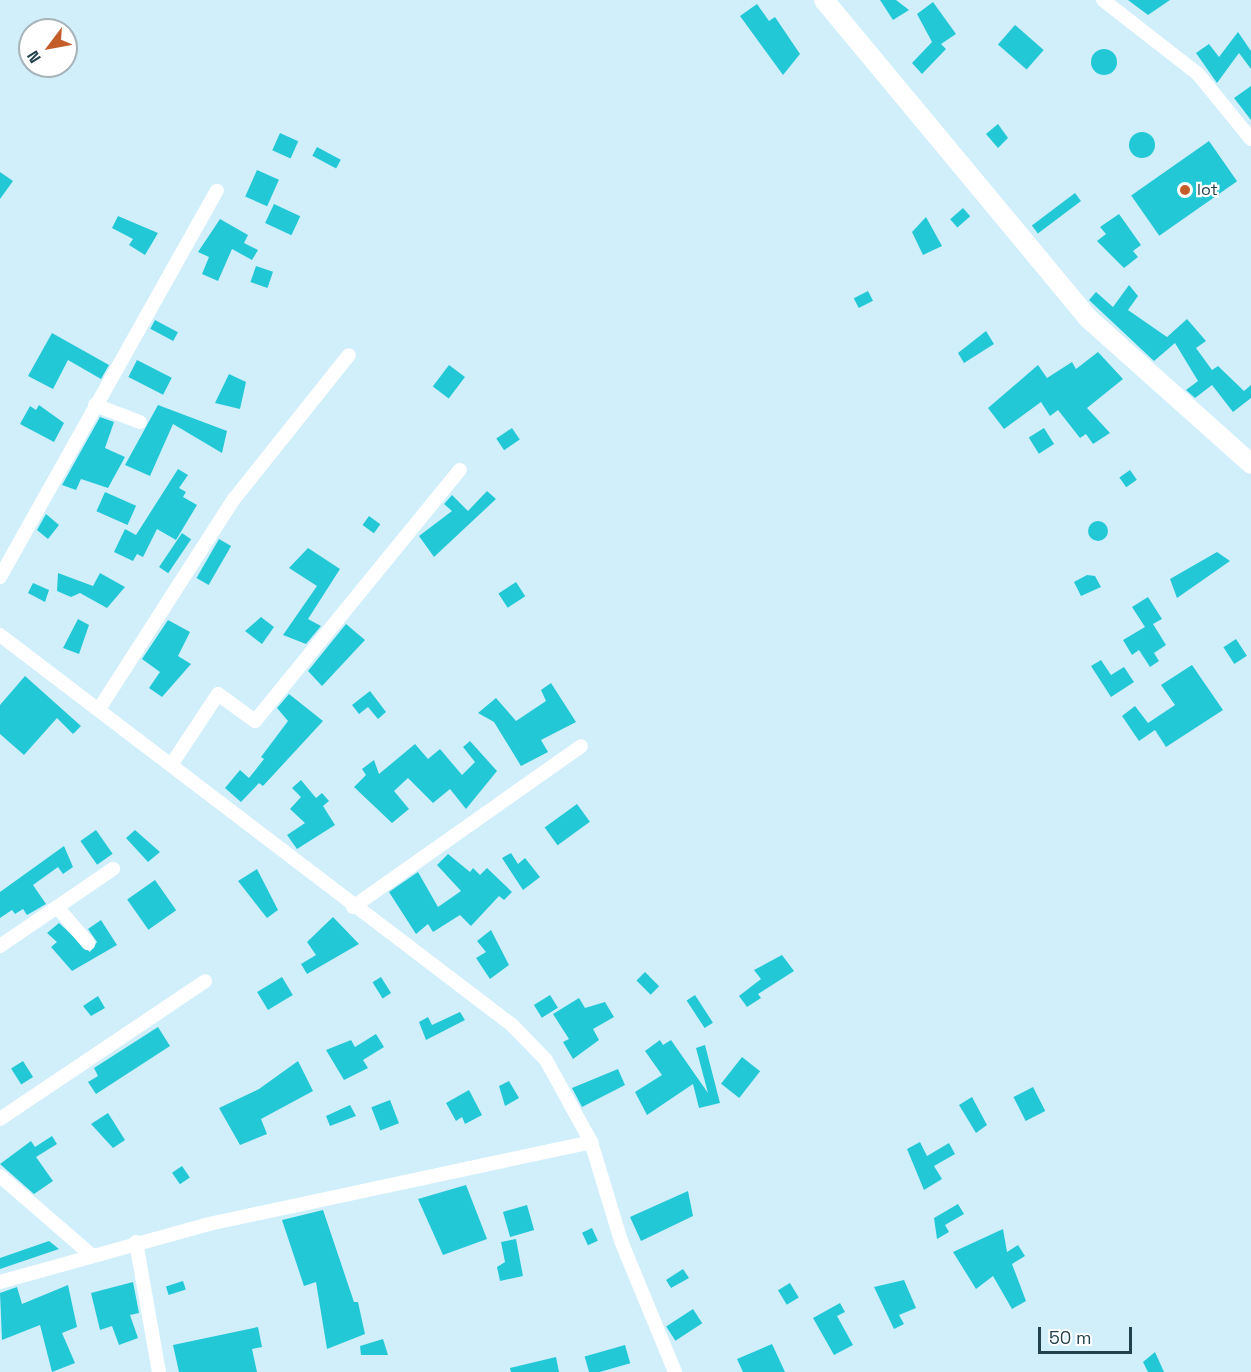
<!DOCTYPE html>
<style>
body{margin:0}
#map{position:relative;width:1251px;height:1372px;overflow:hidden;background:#d1effb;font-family:"Space Grotesk",sans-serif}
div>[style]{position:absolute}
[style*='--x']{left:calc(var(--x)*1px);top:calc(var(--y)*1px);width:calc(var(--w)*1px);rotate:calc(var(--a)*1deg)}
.building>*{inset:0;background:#23c8d6;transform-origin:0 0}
.round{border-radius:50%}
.street>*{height:14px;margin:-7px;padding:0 7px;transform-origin:7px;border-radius:7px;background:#fff}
.secondary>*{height:20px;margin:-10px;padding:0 10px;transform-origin:10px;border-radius:10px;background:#fff}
.dots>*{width:16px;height:16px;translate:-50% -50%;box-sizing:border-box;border:3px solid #fff;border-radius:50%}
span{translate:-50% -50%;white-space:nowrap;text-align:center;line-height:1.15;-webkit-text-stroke:4.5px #fff;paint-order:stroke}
.poi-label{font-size:16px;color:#21414d}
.left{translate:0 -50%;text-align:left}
.north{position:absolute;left:18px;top:18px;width:60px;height:60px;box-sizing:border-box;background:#fff;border:2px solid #a6b3b8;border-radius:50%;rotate:238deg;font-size:16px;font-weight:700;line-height:24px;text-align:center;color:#21414d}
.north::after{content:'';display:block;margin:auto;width:21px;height:27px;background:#c35e2b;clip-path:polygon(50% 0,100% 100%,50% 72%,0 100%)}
.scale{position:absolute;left:1038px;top:1327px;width:94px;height:27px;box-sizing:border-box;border:3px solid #21414d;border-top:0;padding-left:8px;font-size:18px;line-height:21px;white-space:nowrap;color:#21414d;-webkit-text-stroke:4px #fff;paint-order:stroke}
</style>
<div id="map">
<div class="building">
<div style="clip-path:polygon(880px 0,896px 0,909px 10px,893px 20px)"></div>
<div style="clip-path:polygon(1128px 0,1170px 0,1148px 15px)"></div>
<div style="clip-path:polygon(933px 2px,956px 34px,941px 44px,946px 49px,922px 74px,912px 63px,932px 42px,917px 14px)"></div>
<div style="clip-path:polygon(757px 4px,769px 21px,775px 17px,800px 54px,783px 75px,740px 16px)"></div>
<div style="left:1015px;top:25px;width:38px;height:26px;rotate:41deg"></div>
<div style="clip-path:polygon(1238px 32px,1251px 51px,1251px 69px,1239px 53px,1217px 83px,1196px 53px,1209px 44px,1219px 57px)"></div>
<div class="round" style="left:1091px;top:49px;width:26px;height:26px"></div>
<div style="clip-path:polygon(1251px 86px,1251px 120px,1234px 98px)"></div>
<div style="clip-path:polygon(998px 124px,1008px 138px,998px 148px,986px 134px)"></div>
<div class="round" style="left:1129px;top:132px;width:26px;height:26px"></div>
<div style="left:280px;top:133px;width:20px;height:19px;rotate:24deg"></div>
<div style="left:1209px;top:141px;width:49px;height:95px;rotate:55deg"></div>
<div style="left:317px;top:147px;width:27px;height:10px;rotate:28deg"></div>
<div style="left:257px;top:170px;width:24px;height:29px;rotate:24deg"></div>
<div style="clip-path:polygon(0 172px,13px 181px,0 199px)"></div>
<div style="left:1075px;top:193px;width:10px;height:54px;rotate:53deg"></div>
<div style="left:274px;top:204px;width:29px;height:21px;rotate:25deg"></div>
<div style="left:963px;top:208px;width:11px;height:17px;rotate:49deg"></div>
<div style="clip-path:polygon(1119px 214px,1141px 245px,1133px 251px,1138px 257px,1124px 268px,1097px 241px,1106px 234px,1100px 227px)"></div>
<div style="clip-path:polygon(118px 216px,158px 233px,145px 255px,129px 245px,133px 239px,112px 228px)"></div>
<div style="clip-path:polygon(926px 217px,942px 246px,923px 255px,912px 232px)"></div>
<div style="clip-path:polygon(220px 219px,248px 235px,244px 243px,258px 250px,252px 260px,232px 249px,218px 281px,202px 274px,209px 257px,198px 252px)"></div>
<div style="left:256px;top:266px;width:18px;height:17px;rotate:19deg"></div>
<div style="clip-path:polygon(1129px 285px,1138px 296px,1128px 310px,1167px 337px,1187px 319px,1206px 341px,1196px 348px,1212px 370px,1218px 366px,1244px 391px,1251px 385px,1251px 398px,1233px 412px,1212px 385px,1195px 398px,1186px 390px,1198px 381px,1175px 343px,1154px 361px,1089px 300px,1096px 292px,1113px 307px)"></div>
<div style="left:868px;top:291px;width:11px;height:16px;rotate:63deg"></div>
<div style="left:155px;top:320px;width:26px;height:10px;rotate:28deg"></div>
<div style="clip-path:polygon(986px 331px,994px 344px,964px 363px,958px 353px)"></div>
<div style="clip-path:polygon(52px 333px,109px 365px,101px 379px,68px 360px,53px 389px,28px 376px)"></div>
<div style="clip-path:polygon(1098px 352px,1123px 379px,1087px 408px,1110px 433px,1093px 444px,1086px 434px,1080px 438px,1058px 410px,1050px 416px,1041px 402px,1004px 429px,988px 408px,1038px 365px,1047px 378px,1072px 362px,1076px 369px)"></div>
<div style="left:137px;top:360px;width:39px;height:19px;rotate:27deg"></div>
<div style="left:449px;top:365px;width:20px;height:27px;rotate:37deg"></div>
<div style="clip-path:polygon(229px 374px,246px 382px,240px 409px,215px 403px)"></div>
<div style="clip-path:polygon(39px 405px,64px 423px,54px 442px,20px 424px,30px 406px,36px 410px)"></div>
<div style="clip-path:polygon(158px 405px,227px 431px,222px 453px,173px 424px,150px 476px,125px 465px)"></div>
<div style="clip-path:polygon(100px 417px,114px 422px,105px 448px,125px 457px,108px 488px,81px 479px,76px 490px,62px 485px)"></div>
<div style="left:512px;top:428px;width:14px;height:19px;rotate:56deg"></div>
<div style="left:1044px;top:428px;width:19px;height:18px;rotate:58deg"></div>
<div style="clip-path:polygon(178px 469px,188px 475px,179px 488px,186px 492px,183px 497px,197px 505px,176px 540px,157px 529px,143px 557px,137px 554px,133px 561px,114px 552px,125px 529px,136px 535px)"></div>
<div style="left:1130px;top:470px;width:12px;height:13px;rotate:55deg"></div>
<div style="clip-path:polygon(487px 491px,496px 499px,434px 557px,419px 536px,452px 511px,444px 504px,452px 495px,468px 511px)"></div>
<div style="left:105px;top:492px;width:34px;height:21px;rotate:24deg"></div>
<div style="clip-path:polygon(46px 514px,59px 525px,48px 539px,37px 530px)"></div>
<div style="left:369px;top:516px;width:14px;height:11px;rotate:36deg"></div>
<div class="round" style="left:1088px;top:521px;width:20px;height:20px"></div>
<div style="left:182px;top:533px;width:11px;height:41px;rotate:34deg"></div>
<div style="left:219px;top:539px;width:14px;height:45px;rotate:30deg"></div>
<div style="clip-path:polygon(308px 548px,340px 569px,308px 619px,321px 626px,306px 644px,283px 635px,317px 586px,289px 568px)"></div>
<div style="clip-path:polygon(1217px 552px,1230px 561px,1177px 598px,1170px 579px)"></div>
<div style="clip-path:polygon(58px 573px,93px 586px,100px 573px,125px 587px,107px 608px,80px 593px,71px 597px,57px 591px)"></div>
<div style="clip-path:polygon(1087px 575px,1095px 576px,1101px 587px,1081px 596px,1074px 582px)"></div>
<div style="left:516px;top:582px;width:17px;height:21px;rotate:57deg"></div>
<div style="clip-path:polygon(33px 583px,49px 590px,45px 602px,28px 593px)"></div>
<div style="clip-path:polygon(1148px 597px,1162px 619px,1153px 624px,1166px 645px,1154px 653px,1159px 661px,1150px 667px,1139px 650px,1132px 655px,1123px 640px,1145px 627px,1132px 607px)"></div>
<div style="clip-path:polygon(261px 617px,274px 627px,262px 644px,245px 631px)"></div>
<div style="clip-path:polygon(78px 619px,89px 625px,79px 654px,63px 648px)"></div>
<div style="clip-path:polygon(168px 620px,190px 632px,178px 656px,191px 664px,162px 697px,149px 688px,160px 672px,142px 659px)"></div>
<div style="clip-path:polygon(346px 624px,365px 640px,322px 686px,308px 671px)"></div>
<div style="left:1236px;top:639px;width:20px;height:15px;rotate:57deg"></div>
<div style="clip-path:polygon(1101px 660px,1111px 675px,1124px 667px,1134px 682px,1111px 697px,1091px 666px)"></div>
<div style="clip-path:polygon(1192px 665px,1223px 710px,1166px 747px,1155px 730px,1139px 741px,1122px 716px,1135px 706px,1148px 723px,1175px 705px,1161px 685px)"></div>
<div style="clip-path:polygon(25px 676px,81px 726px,73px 734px,57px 718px,24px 755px,0 734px,0 705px)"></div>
<div style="clip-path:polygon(551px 683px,576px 722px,541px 740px,548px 752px,521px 766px,494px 722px,478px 713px,496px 698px,516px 721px,546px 701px,541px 690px)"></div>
<div style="clip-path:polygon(370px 691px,386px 712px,378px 719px,368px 707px,359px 714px,352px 705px)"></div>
<div style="clip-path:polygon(289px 694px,323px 721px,263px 786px,259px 783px,241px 802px,225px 788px,240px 770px,249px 778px,264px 759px,261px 757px,288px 721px,277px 708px)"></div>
<div style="clip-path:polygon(470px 741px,497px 771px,466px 809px,450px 789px,433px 803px,408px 778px,394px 791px,409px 809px,392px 823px,354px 787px,366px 775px,362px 769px,374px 760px,379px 774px,415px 744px,428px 759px,440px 749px,462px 775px,475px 762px,463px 747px)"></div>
<div style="clip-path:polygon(301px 780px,316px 798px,322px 793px,329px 801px,323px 806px,335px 825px,297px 849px,287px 835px,305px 823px,290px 809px,301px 797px,292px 788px)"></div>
<div style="left:577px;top:804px;width:22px;height:40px;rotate:54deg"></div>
<div style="left:96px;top:830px;width:29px;height:19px;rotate:55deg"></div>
<div style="clip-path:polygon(135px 830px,160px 852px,148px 862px,126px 838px)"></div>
<div style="clip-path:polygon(64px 846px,73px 867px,63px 874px,58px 867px,33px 885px,46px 904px,27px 915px,23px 909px,15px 914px,12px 910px,0 918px,0 892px)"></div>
<div style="clip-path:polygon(511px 853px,518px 864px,525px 858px,540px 877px,523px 890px,502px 858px)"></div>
<div style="clip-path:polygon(448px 854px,470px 872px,473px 868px,480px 875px,487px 868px,512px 892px,504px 900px,499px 896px,471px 926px,460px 915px,433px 932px,428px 924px,416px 934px,389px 892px,418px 872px,438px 907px,461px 891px,437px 865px)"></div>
<div style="clip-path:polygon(257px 869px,278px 910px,267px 918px,238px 881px)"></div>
<div style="left:155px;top:880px;width:37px;height:34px;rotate:55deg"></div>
<div style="clip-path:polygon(333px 917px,359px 944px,307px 974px,301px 964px,316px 955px,307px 942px)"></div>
<div style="clip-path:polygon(101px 920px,117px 945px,72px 971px,51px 947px,57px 942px,47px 933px,59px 923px,90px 952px,97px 942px,88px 929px)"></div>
<div style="clip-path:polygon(491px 930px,509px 965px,490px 979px,476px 958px,486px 952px,477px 941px)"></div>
<div style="clip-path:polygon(782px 955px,794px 971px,758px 994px,761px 998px,747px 1007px,739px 996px,761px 979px,754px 970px)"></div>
<div style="left:645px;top:972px;width:20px;height:12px;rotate:45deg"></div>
<div style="left:282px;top:977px;width:21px;height:29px;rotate:59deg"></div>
<div style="left:381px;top:977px;width:19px;height:10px;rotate:58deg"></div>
<div style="left:550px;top:995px;width:15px;height:19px;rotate:58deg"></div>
<div style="left:695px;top:995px;width:33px;height:10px;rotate:57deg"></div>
<div style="clip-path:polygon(98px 996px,105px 1008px,91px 1016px,83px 1006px)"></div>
<div style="clip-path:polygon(579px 998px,585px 1008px,605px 1002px,614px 1017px,593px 1029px,599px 1040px,573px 1059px,563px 1042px,569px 1039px,553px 1014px)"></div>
<div style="clip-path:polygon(460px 1012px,465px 1020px,426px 1040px,419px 1022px,428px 1017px,432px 1025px)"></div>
<div style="clip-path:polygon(158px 1027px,170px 1046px,96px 1094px,88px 1082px,98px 1076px,94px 1068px)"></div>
<div style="clip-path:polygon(376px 1034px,384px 1047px,363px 1060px,368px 1068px,344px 1080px,326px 1050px,351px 1040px,355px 1047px)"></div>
<div style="clip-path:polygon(660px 1040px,663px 1045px,671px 1040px,708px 1093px,696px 1048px,705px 1045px,720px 1103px,699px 1108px,693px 1084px,647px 1115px,635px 1092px,662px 1075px,645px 1051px)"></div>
<div style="left:742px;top:1057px;width:23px;height:34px;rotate:38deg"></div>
<div style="left:23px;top:1061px;width:19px;height:14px;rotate:58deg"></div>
<div style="clip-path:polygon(298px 1061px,313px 1091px,261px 1119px,267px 1134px,240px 1145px,219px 1108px,259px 1089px)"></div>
<div style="clip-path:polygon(618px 1069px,625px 1085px,582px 1107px,572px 1088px)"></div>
<div style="clip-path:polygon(509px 1081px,519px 1098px,505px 1106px,499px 1086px)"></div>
<div style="left:1033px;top:1087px;width:27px;height:22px;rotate:63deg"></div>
<div style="clip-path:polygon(469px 1090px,482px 1115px,465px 1124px,462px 1117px,456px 1121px,446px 1103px)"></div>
<div style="clip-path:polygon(972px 1097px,987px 1125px,976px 1133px,959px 1105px)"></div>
<div style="left:390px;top:1100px;width:25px;height:20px;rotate:69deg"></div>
<div style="clip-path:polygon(350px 1105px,356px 1116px,330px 1126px,326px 1116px)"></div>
<div style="clip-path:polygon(108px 1113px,125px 1140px,113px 1148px,91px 1124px)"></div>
<div style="clip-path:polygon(52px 1136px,57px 1144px,36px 1157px,53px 1181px,34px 1194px,0 1164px,31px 1141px,35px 1147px)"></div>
<div style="clip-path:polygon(920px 1142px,927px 1156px,949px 1143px,955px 1154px,934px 1166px,942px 1179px,924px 1190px,907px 1149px)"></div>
<div style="left:182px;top:1166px;width:14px;height:12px;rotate:56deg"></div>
<div style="clip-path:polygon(466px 1185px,487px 1239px,443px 1255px,418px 1199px)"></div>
<div style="clip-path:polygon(688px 1191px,693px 1216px,641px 1241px,630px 1217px)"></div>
<div style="clip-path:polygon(958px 1204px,964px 1214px,945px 1225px,949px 1232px,937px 1239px,934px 1218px)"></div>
<div style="left:527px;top:1205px;width:26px;height:25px;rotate:74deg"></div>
<div style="clip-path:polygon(323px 1210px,354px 1302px,358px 1302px,365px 1334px,327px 1349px,316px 1282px,304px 1286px,282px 1220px)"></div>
<div style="left:592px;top:1228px;width:14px;height:11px;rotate:65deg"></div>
<div style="clip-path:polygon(1003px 1229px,1007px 1252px,1018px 1245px,1025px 1256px,1012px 1264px,1026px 1301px,1012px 1309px,993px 1276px,976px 1289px,953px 1252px)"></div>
<div style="clip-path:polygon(516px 1239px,523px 1276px,500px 1281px,497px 1267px,505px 1262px,501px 1242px)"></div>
<div style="clip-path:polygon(49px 1241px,59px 1249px,0 1269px,0 1258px)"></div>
<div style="clip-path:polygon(683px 1269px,689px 1278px,671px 1288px,666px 1280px)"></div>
<div style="clip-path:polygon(904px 1280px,916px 1308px,899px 1315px,904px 1324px,894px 1329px,874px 1287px)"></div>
<div style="left:183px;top:1281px;width:9px;height:18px;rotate:72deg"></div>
<div style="clip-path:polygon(133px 1282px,139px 1313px,130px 1315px,138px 1338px,119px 1345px,112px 1326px,100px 1330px,91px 1293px)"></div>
<div style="left:790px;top:1283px;width:17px;height:14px;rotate:59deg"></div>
<div style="clip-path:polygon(68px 1285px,77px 1327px,62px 1333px,75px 1363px,52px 1372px,40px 1325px,2px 1340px,0 1293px,17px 1287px,22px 1304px)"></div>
<div style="clip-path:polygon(840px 1303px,845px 1312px,837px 1316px,853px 1345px,834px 1355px,813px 1318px)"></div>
<div style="left:693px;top:1309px;width:17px;height:32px;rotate:57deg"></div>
<div style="clip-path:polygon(258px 1327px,262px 1347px,252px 1349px,257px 1372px,179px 1372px,173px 1345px)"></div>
<div style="clip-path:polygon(383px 1339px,388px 1355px,361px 1355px,360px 1346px)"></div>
<div style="clip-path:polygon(772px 1344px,785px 1372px,743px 1372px,737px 1359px)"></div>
<div style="left:625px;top:1345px;width:19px;height:42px;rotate:74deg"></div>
<div style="clip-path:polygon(1155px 1352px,1164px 1372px,1148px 1372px,1143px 1362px)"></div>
<div style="clip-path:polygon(556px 1357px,559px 1372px,511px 1372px,510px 1368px)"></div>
</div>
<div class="street">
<div style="--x:1103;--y:0;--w:120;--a:37.9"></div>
<div style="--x:1198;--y:74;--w:84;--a:50.8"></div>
<div style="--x:95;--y:405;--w:48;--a:20.7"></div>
<div style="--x:0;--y:577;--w:443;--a:-60.7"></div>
<div style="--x:0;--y:635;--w:644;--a:37.3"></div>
<div style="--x:512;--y:1025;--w:49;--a:45.8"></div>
<div style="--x:546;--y:1060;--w:94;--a:61.2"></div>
<div style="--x:591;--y:1142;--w:103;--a:73.1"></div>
<div style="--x:621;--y:1241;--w:142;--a:67.6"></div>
<div style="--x:99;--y:709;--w:250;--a:-57.3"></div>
<div style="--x:234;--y:499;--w:184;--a:-51.4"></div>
<div style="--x:171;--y:765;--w:85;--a:-56.5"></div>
<div style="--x:218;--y:694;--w:46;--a:36.1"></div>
<div style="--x:255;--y:721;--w:324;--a:-50.8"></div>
<div style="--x:57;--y:907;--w:48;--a:49.3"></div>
<div style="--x:353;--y:907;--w:279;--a:-35.2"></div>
<div style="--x:0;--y:946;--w:137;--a:-34.3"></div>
<div style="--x:0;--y:1119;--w:247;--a:-33.9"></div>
<div style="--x:0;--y:1176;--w:119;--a:40.9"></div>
<div style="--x:136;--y:1242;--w:132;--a:80"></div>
<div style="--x:0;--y:1282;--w:217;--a:-15.5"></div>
<div style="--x:209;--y:1224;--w:391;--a:-12.1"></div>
</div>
<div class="secondary">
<div style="--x:824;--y:0;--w:415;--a:50.3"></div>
<div style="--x:1089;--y:319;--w:217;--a:41.8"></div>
</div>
<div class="dots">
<div style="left:1185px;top:190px;background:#c35e2b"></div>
</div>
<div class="poi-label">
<span class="left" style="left:1197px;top:190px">lot</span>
</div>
<div class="north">N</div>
<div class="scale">50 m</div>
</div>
